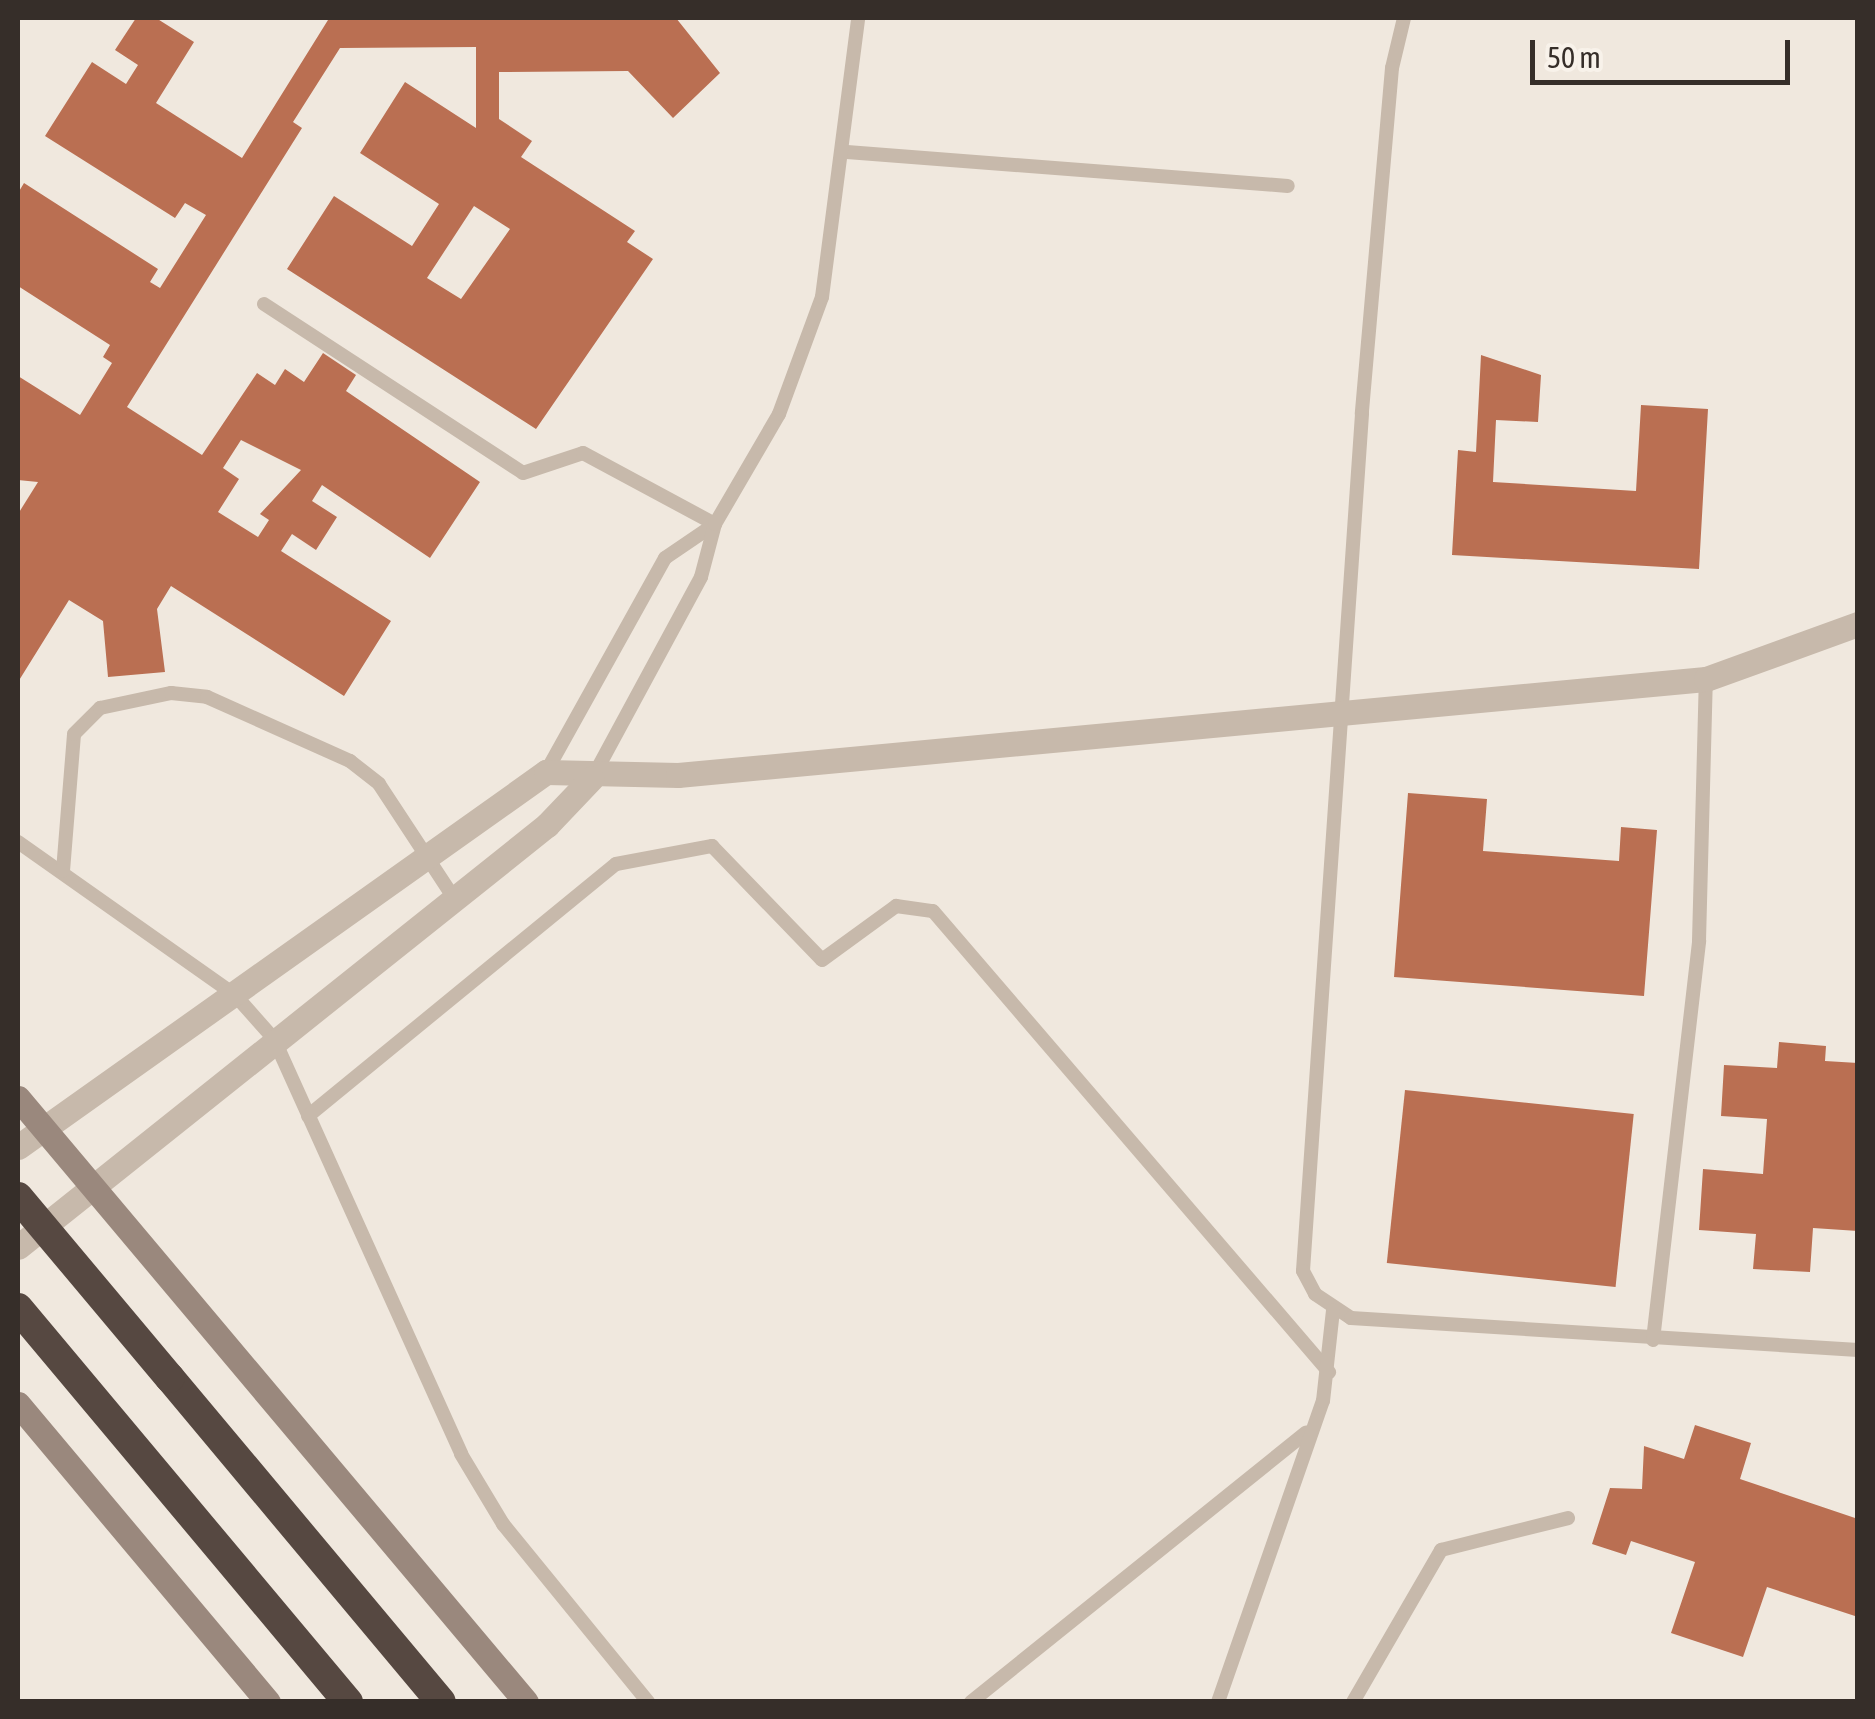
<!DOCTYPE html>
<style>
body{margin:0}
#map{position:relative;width:1875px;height:1719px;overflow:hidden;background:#f0e8de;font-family:"Asap Condensed",sans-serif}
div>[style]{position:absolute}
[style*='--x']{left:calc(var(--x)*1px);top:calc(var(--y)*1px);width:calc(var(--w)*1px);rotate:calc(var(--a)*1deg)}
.building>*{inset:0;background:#ba6f52;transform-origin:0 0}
.lane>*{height:14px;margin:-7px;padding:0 7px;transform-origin:7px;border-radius:7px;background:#c7b9ab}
.street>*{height:25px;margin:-12.5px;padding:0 12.5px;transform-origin:12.5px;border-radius:12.5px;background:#c7b9ab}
.secondary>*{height:25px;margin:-12.5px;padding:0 12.5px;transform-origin:12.5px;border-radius:12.5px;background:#9a887d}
.highway>*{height:30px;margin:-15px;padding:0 15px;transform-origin:15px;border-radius:15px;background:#564841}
.highway-bridge>*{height:30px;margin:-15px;padding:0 15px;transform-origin:15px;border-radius:15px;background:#564841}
span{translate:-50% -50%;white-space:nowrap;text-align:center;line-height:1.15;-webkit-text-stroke:10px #f8f2ea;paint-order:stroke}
.frame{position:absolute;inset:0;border:20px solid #362e29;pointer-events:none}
.scale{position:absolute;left:1530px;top:40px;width:260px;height:45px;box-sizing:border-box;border:5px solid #362e29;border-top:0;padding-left:12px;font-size:30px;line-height:35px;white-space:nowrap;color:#362e29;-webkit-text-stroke:8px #f8f2ea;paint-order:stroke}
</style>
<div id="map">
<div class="building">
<div style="clip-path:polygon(evenodd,136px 18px,156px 18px,194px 42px,156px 103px,242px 158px,328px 20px,676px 18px,720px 73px,673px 118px,628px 71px,499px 72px,499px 119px,532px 141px,521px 157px,635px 231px,627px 242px,653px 259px,536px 429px,287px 269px,334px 196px,412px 246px,439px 204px,360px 153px,405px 82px,476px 128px,476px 47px,340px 48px,293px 122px,302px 128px,127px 407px,202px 455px,257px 373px,275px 385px,285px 369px,304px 382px,323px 353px,356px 375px,346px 391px,480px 482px,430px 558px,322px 485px,312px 501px,337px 517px,316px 550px,292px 534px,281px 551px,391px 621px,344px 696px,171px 586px,157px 609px,165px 672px,108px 677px,103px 621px,69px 600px,18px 682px,18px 514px,38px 482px,18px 480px,18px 376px,80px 415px,112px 363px,103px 357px,110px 345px,18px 286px,18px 193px,24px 183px,158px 269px,150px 282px,160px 288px,206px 215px,185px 203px,175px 218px,45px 136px,92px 62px,126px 84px,138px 65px,115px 50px,136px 18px,474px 206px,510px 229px,461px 299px,427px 278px,474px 206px,136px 18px,241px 440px,301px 470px,260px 514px,269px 520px,258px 537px,218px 512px,239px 479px,223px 468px,241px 440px)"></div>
<div style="clip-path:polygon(1481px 355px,1541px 375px,1538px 422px,1496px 420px,1493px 482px,1636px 491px,1641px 405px,1708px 409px,1699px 569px,1452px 555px,1458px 450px,1476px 452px)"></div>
<div style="clip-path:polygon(1408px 793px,1487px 799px,1483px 851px,1619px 861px,1621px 827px,1657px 830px,1644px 996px,1394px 977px)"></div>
<div style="clip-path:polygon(1779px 1042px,1826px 1046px,1825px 1061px,1858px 1063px,1858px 1231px,1813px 1228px,1810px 1272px,1753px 1269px,1756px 1234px,1699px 1230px,1703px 1169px,1763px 1174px,1767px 1119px,1721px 1116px,1724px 1065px,1777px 1068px)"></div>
<div style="left:1405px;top:1090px;width:230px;height:174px;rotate:6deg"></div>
<div style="clip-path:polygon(1695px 1425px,1751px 1443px,1740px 1479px,1858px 1519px,1858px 1617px,1767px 1587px,1743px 1657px,1671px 1633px,1695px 1562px,1631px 1541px,1626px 1555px,1592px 1544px,1610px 1488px,1642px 1489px,1644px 1446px,1684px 1459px)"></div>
</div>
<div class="lane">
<div style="--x:1404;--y:18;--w:51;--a:103.5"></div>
<div style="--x:1392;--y:68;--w:347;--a:95"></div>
<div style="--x:1362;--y:414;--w:859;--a:93.94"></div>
<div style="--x:1303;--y:1271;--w:26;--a:62"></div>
<div style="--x:1315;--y:1294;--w:43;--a:33.7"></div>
<div style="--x:1351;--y:1318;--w:508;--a:3.61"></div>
<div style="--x:847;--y:152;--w:442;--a:4.4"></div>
<div style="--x:264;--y:304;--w:309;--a:33.1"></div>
<div style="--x:523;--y:473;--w:63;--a:-18.4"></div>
<div style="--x:583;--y:453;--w:150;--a:28.3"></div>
<div style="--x:546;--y:772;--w:245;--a:-60.9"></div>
<div style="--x:665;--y:558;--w:60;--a:-34.2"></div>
<div style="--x:594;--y:775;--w:225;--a:-61.6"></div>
<div style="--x:701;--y:577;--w:55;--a:-75.2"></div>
<div style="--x:715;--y:524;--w:127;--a:-59.8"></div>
<div style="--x:779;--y:414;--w:125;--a:-69.8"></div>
<div style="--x:822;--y:297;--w:281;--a:-82.6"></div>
<div style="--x:18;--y:842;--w:266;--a:35.2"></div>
<div style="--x:235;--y:995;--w:59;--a:48.4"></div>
<div style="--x:274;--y:1039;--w:455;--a:65.7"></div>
<div style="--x:461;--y:1454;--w:82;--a:59"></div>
<div style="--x:503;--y:1524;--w:230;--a:50.8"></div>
<div style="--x:63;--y:871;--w:137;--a:-85.4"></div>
<div style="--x:74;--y:734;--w:37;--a:-45"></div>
<div style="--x:100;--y:708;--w:73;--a:-11.9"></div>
<div style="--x:171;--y:693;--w:36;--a:6"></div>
<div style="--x:207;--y:697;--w:157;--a:24.1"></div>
<div style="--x:350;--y:761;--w:37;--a:38"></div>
<div style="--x:379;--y:784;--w:136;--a:56.7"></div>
<div style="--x:308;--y:1116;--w:398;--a:-39.3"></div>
<div style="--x:616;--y:864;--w:98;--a:-10.6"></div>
<div style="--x:712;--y:846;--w:158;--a:46"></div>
<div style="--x:822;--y:960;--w:92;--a:-36.1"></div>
<div style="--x:896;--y:906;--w:37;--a:8"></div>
<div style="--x:933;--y:911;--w:608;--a:49.34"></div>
<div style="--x:1653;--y:1340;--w:402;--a:-83.4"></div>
<div style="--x:1699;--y:941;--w:262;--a:-88.5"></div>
<div style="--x:971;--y:1702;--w:430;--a:-38.8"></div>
<div style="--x:1218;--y:1702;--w:319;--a:-70.8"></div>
<div style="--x:1323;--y:1401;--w:91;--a:-83.7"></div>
<div style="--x:1353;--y:1702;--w:176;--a:-59.9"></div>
<div style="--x:1441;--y:1550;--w:131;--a:-14.1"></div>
</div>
<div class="street">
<div style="--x:18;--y:1147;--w:648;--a:-35.38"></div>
<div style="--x:546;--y:772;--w:132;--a:1.3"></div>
<div style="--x:678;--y:775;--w:1032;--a:-5.34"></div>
<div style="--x:1706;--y:679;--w:162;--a:-19.9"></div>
<div style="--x:18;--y:1247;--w:677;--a:-38.58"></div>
<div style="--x:547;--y:825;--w:64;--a:-46.3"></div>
</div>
<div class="secondary">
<div style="--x:18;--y:1098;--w:789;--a:49.93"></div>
<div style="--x:18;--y:1404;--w:389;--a:50"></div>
</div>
<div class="highway">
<div style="--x:18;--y:1308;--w:514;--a:50.05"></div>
<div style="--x:170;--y:1378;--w:422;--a:50.1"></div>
</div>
<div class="highway-bridge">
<div style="--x:18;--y:1197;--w:236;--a:50"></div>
</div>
<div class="frame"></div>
<div class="scale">50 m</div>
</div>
